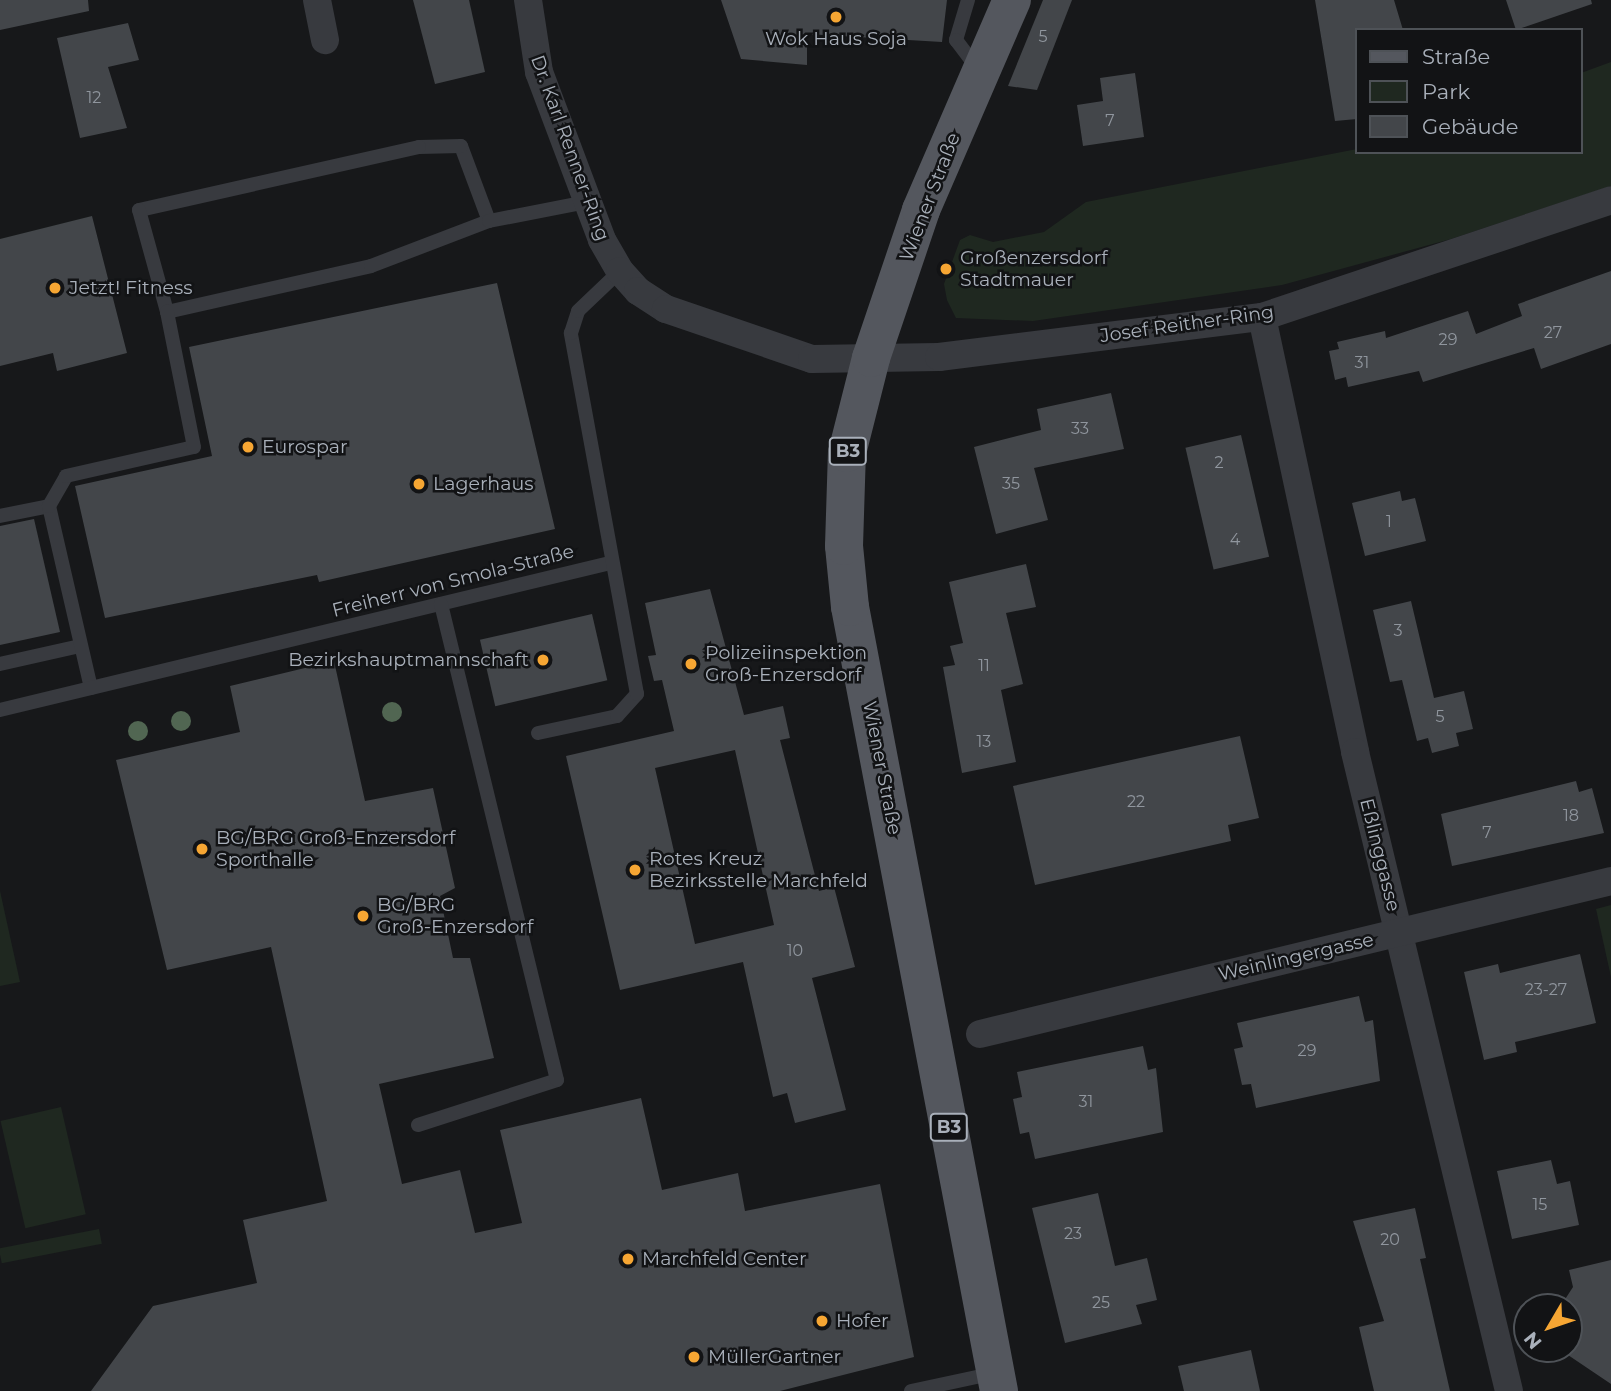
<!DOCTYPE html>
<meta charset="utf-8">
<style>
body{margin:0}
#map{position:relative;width:1611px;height:1391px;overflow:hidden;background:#17181a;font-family:Montserrat,sans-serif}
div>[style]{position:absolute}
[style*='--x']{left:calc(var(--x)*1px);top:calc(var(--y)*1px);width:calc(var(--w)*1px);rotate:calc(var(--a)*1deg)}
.green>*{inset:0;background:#1f2820;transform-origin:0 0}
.building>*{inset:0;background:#43464a;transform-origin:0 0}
.lane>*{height:14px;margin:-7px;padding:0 7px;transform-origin:7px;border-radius:7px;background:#383a3f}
.street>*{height:28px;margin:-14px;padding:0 14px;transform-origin:14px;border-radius:14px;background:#383a3f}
.primary>*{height:38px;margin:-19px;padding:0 19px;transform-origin:19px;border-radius:19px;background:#54575e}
.trees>*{width:20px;height:20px;margin:-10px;border-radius:50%;background:#516652}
.dots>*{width:19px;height:19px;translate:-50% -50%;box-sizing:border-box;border:4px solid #121315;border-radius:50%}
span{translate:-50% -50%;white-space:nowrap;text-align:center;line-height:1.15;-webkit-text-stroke:5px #121315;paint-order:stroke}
.number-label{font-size:16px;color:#90969e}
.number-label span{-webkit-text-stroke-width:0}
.shield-label span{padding:2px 5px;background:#121315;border:2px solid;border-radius:5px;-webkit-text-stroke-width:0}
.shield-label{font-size:18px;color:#a9b0ba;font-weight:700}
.poi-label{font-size:19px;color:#a9b0ba}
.left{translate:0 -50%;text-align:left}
.right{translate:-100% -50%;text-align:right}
.street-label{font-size:19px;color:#a9b0ba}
.legend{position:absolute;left:1355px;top:28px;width:228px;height:126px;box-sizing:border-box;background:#121315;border:2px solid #4e5257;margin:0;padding:9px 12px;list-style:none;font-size:21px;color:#a9b0ba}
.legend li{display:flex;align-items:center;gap:14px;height:35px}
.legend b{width:35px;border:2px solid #4e5257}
.north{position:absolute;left:1513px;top:1293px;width:70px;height:70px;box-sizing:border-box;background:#121315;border:2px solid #4e5257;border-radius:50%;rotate:231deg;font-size:19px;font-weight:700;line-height:28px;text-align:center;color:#a9b0ba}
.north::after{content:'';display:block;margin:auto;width:24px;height:32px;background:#f6a633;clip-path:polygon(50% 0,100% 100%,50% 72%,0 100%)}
</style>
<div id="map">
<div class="green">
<div style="clip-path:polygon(1611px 62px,1611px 186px,1451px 239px,1282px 285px,1033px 321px,956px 318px,947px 300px,944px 284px,960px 240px,970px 235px,993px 242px,1044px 232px,1086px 202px,1357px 149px,1581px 152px,1581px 73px)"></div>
<div style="clip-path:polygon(0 891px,20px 982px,0 986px)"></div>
<div style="clip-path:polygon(1611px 905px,1611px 977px,1596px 909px)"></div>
<div style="left:61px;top:1107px;width:110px;height:62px;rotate:77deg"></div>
<div style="left:99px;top:1229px;width:15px;height:102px;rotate:79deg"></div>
</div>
<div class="building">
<div style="clip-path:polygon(0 0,88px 0,89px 11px,0 30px)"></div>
<div style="clip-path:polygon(413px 0,469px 0,485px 72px,435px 84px)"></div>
<div style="clip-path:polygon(721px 0,947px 0,942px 42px,807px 34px,807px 65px,741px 59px)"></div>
<div style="clip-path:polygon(1043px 0,1072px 0,1037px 90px,1008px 86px)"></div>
<div style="clip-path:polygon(1315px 0,1394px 0,1403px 30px,1357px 30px,1357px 119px,1335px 121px)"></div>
<div style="clip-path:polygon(1506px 0,1591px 0,1592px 4px,1516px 30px)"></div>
<div style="clip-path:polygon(128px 23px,139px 60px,108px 67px,127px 128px,80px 138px,57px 38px)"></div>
<div style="clip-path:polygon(1135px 73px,1144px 137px,1083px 146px,1077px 105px,1103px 101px,1100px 78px)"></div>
<div style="clip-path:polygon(92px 216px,127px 353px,57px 371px,53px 353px,0 366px,0 239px)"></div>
<div style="clip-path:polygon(1611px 271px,1611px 344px,1541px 369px,1534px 348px,1423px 382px,1419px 371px,1348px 387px,1346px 377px,1335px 380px,1329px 351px,1339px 349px,1337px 342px,1385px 331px,1386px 338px,1468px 311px,1476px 334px,1522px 316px,1518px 304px)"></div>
<div style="clip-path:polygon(497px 283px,555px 529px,319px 582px,317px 575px,105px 618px,75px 486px,212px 456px,189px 347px)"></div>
<div style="clip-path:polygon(1111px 393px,1124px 449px,1034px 468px,1048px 520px,996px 534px,974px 447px,1041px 430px,1037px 409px)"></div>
<div style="left:1241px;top:435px;width:125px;height:57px;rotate:77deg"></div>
<div style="clip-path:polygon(1400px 491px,1402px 501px,1415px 498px,1426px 541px,1365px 556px,1352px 503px)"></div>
<div style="clip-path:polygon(34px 519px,60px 632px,0 645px,0 526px)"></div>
<div style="clip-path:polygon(1026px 564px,1036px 607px,1006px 613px,1023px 684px,1001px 690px,1016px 762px,962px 773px,943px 667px,955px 665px,950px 646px,963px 643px,949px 582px)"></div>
<div style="clip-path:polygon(evenodd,710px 589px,744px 715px,783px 706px,790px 738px,780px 740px,819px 891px,834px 887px,855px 967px,812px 978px,846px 1110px,795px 1123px,787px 1093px,773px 1097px,743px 962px,620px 990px,566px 756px,674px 731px,662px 680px,654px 681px,648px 656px,656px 655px,645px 603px,710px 589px,735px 750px,774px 925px,695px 944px,655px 768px,735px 750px)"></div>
<div style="clip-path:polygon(1411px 601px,1434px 698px,1464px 691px,1473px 729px,1456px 733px,1459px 746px,1432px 753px,1428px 738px,1417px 741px,1402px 680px,1390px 682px,1373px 610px)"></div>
<div style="left:592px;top:614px;width:68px;height:115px;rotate:77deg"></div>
<div style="clip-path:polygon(334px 661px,365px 801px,433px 788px,455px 888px,440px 896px,453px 958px,470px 958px,494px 1058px,379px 1084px,402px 1184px,460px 1170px,475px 1233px,522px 1223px,500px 1130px,641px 1098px,662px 1190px,738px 1173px,745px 1211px,880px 1184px,914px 1357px,780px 1391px,91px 1391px,153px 1306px,257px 1283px,243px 1220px,327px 1201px,271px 947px,167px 970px,116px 760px,240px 732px,230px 686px)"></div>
<div style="clip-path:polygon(1240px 736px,1259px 818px,1228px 825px,1231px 841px,1035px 885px,1013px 786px)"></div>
<div style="clip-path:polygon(1576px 781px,1579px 792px,1592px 788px,1604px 833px,1452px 866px,1441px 814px)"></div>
<div style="clip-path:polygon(1580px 954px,1596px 1023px,1515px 1042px,1517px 1052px,1484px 1060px,1464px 972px,1498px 964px,1500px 973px)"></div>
<div style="clip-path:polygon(1359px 996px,1365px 1022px,1373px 1020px,1380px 1081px,1256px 1108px,1251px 1084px,1242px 1085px,1234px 1049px,1243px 1047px,1237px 1023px)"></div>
<div style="clip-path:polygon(1143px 1046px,1148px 1070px,1156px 1068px,1163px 1132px,1035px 1159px,1029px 1132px,1020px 1134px,1013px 1099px,1022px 1097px,1017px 1072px)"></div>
<div style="clip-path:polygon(1551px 1160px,1557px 1184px,1570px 1181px,1579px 1225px,1512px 1239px,1497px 1171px)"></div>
<div style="clip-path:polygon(1098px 1193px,1115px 1266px,1147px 1258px,1157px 1300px,1136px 1305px,1142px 1324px,1065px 1343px,1032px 1208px)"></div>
<div style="clip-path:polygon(1415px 1208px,1426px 1258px,1420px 1259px,1450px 1391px,1374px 1391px,1359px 1327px,1384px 1321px,1353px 1221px)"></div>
<div style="clip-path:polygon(1611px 1260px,1611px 1384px,1568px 1355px,1552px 1359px,1550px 1349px,1569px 1349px,1569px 1307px,1560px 1307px,1573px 1287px,1569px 1270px)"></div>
<div style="clip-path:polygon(1251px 1350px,1260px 1391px,1184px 1391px,1178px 1366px)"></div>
</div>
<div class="lane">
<div style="--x:968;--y:0;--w:42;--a:106.7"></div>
<div style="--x:956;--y:40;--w:38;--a:53"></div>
<div style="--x:489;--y:221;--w:80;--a:-110.5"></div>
<div style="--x:461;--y:146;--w:42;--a:178.6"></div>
<div style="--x:419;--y:147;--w:287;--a:167.3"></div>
<div style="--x:139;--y:210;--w:106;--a:74.6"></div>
<div style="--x:167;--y:312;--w:209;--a:-12.7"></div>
<div style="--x:371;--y:266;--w:126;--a:-20.9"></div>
<div style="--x:489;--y:221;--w:100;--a:-11"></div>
<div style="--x:0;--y:516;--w:50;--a:-11.5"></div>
<div style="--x:0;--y:664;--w:82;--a:-12.7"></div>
<div style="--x:91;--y:688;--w:187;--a:-103"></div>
<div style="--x:49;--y:506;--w:34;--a:-60"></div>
<div style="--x:66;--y:476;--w:131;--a:-12.8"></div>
<div style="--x:194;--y:447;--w:138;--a:-101.3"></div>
<div style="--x:0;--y:710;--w:627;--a:-13.55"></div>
<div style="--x:538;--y:733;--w:81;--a:-12.1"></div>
<div style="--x:617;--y:716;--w:30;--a:-48"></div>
<div style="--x:637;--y:694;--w:367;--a:-100.4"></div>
<div style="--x:571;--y:333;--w:23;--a:-72"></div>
<div style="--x:578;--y:311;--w:58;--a:-43.6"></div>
<div style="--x:418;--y:1125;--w:146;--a:-17.9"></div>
<div style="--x:557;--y:1080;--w:490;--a:-103.7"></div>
<div style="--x:911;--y:1391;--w:86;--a:-12.1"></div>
</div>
<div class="street">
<div style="--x:317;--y:0;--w:41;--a:78.7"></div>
<div style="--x:528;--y:0;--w:73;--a:81.3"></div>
<div style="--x:539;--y:72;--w:179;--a:69.4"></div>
<div style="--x:602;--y:240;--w:36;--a:60"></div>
<div style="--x:620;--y:271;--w:27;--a:48"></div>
<div style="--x:638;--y:291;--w:33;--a:33"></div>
<div style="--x:666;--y:309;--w:154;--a:18.9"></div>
<div style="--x:812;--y:359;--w:127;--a:-0.9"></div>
<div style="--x:939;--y:357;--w:325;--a:-7.1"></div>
<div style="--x:1262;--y:317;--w:368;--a:-18.5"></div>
<div style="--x:1262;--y:317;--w:445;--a:77.9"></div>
<div style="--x:1355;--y:752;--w:657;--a:76.45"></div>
<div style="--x:980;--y:1034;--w:649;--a:-13.63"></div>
</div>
<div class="primary">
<div style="--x:999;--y:1391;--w:798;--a:-100.76"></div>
<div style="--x:850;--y:607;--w:61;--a:-95.6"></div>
<div style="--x:844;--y:546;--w:93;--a:-88.2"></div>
<div style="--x:847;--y:453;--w:98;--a:-75.8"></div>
<div style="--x:871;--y:358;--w:156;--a:-71.3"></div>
<div style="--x:921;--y:210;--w:229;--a:-66.6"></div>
</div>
<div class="trees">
<div style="left:392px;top:712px"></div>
<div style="left:181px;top:721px"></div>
<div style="left:138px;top:731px"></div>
</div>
<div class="dots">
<div style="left:836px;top:17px;background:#f6a633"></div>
<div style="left:946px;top:269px;background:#f6a633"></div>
<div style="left:55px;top:288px;background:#f6a633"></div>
<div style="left:248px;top:447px;background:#f6a633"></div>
<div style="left:419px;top:484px;background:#f6a633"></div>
<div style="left:543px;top:660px;background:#f6a633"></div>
<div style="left:691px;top:664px;background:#f6a633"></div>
<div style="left:202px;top:849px;background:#f6a633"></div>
<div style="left:635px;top:870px;background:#f6a633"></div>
<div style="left:363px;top:916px;background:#f6a633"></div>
<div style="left:628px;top:1259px;background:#f6a633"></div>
<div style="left:822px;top:1321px;background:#f6a633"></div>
<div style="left:694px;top:1357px;background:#f6a633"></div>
</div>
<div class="number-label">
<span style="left:1043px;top:37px">5</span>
<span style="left:94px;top:98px">12</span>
<span style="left:1110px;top:121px">7</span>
<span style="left:1553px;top:333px">27</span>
<span style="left:1448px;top:340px">29</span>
<span style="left:1362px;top:363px">31</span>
<span style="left:1080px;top:429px">33</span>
<span style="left:1219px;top:463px">2</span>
<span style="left:1011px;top:484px">35</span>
<span style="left:1389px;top:522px">1</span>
<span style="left:1235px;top:540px">4</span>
<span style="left:1398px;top:631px">3</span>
<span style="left:984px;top:666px">11</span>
<span style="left:1440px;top:717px">5</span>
<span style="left:984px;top:742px">13</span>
<span style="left:1136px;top:802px">22</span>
<span style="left:1571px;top:816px">18</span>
<span style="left:1487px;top:833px">7</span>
<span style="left:795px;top:951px">10</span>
<span style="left:1546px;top:990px">23-27</span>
<span style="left:1307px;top:1051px">29</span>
<span style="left:1086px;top:1102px">31</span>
<span style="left:1540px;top:1205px">15</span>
<span style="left:1073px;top:1234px">23</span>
<span style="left:1390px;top:1240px">20</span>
<span style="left:1101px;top:1303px">25</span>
</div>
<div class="shield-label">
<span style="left:848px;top:451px">B3</span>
<span style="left:949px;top:1127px">B3</span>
</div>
<div class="poi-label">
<span style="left:836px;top:39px">Wok Haus Soja</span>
<span class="left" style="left:960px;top:269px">Großenzersdorf<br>Stadtmauer</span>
<span class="left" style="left:69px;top:288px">Jetzt! Fitness</span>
<span class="left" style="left:262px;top:447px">Eurospar</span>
<span class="left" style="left:433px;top:484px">Lagerhaus</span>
<span class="left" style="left:705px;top:664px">Polizeiinspektion<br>Groß-Enzersdorf</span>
<span class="right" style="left:529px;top:660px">Bezirkshauptmannschaft</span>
<span class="left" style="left:216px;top:849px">BG/BRG Groß-Enzersdorf<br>Sporthalle</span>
<span class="left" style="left:649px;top:870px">Rotes Kreuz<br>Bezirksstelle Marchfeld</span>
<span class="left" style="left:377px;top:916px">BG/BRG<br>Groß-Enzersdorf</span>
<span class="left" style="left:642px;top:1259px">Marchfeld Center</span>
<span class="left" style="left:836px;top:1321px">Hofer</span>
<span class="left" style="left:708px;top:1357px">MüllerGartner</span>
</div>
<div class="street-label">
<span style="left:570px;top:148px;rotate:70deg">Dr. Karl Renner-Ring</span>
<span style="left:930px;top:197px;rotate:-69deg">Wiener Straße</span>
<span style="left:1187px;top:324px;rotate:-8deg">Josef Reither-Ring</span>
<span style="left:453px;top:581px;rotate:-14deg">Freiherr von Smola-Straße</span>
<span style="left:882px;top:768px;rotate:79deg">Wiener Straße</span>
<span style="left:1380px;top:855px;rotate:76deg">Eßlinggasse</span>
<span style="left:1296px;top:957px;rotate:-13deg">Weinlingergasse</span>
</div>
<ul class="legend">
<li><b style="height:9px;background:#54575e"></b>Straße</li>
<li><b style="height:19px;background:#1f2820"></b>Park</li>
<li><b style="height:19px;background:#43464a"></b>Gebäude</li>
</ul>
<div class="north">N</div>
</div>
